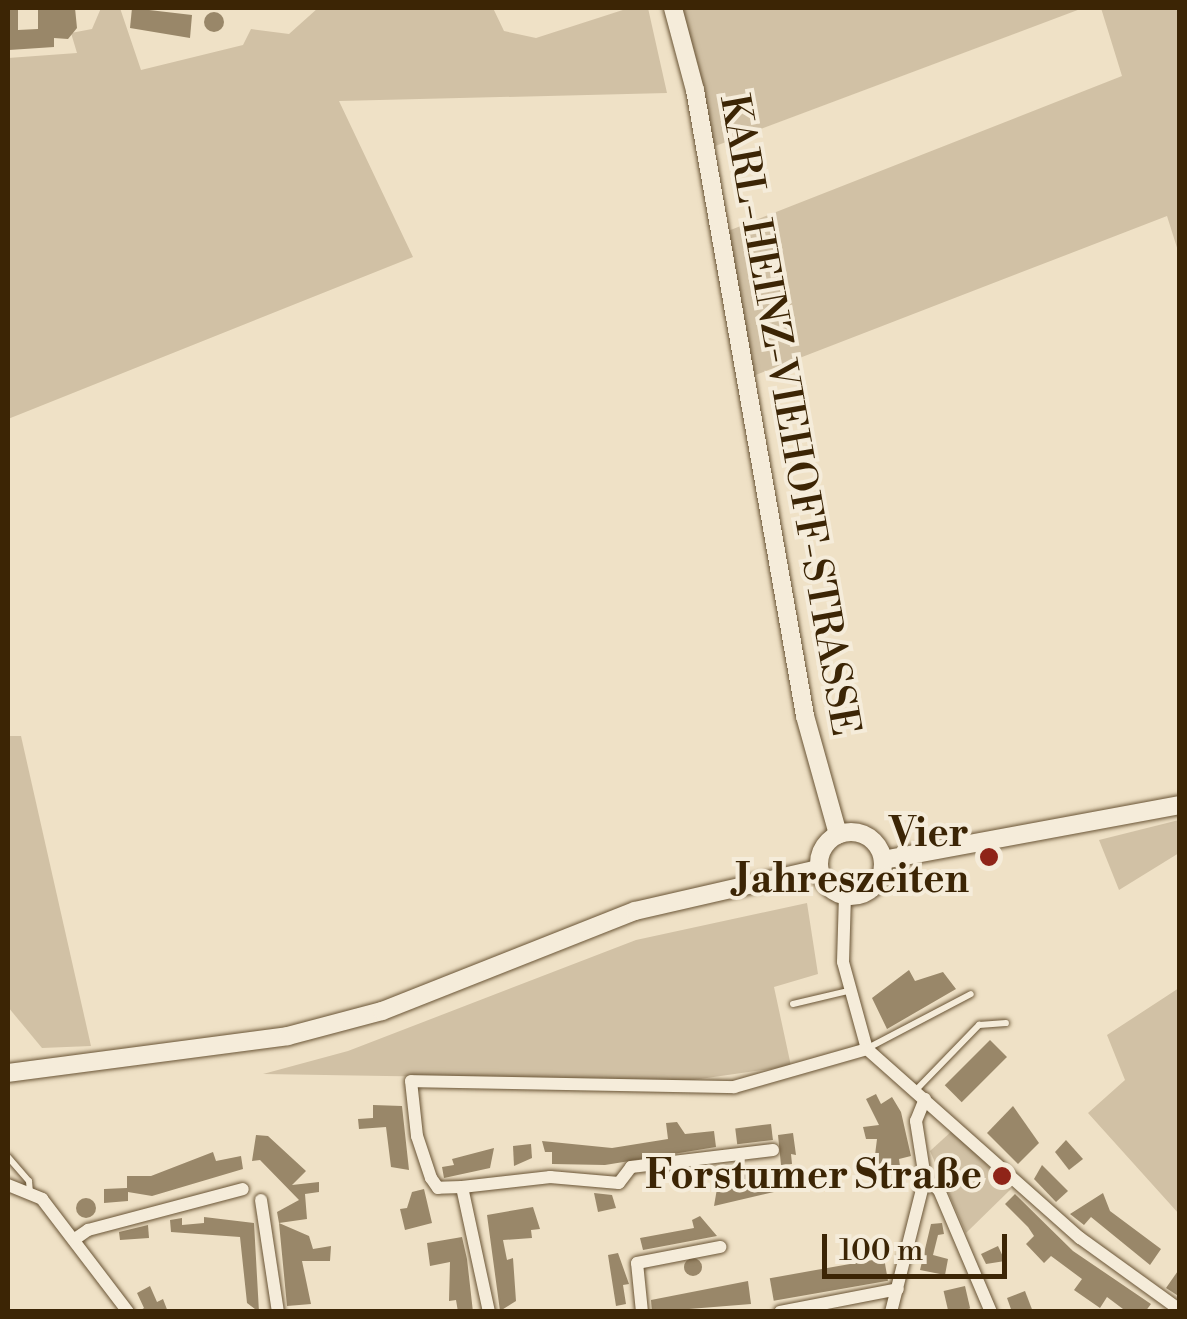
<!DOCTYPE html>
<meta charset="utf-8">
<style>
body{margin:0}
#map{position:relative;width:1187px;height:1319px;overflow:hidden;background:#efe1c6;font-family:"Libre Bodoni",serif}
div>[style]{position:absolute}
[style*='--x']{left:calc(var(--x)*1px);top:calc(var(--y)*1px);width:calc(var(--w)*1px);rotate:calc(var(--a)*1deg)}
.green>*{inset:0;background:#d1c1a5}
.building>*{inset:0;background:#998769;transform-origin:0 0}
.round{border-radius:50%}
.roads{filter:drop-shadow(0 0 2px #695435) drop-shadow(0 0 2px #695435)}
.lane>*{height:6px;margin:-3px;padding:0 3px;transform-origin:3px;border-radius:3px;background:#f5ecda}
.street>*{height:12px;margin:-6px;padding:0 6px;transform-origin:6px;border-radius:6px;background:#f5ecda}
.secondary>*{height:18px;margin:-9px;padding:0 9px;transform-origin:9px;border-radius:9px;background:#f5ecda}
.secondary>.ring{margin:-9px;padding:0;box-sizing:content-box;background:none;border:18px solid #f5ecda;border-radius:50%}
.dots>*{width:28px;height:28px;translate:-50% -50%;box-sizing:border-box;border:5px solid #f5ecda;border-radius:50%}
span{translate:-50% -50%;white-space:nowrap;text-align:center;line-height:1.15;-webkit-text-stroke:8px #f5ecda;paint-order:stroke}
.street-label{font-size:40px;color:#3c2505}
.poi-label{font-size:40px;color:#3c2505;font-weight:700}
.right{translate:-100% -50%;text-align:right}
.frame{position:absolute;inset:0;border:10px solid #3c2505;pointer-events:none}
.scale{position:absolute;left:822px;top:1234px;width:185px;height:45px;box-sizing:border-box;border:5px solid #3c2505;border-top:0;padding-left:12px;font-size:30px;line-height:35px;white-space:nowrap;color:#3c2505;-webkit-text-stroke:8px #f5ecda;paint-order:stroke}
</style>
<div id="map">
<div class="green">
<div style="clip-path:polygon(101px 8px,120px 8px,141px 70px,243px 45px,251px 29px,289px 34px,318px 8px,493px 8px,504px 31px,536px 38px,629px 8px,648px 8px,667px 93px,339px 101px,413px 257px,8px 419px,8px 58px,77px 53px,71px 33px,92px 29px)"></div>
<div style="clip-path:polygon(680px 8px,1083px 8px,710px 148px)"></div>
<div style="clip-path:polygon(1101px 8px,1179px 8px,1179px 254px,1167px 216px,753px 376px,728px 231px,1122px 76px)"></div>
<div style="clip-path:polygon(8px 736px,21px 736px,91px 1046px,42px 1048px,8px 1007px)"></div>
<div style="clip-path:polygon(1179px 820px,1179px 853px,1119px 890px,1099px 840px)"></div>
<div style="clip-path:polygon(807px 903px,818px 974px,774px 987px,791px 1066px,686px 1081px,263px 1074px,348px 1051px,636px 940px)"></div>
<div style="clip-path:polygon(1179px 988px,1179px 1214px,1088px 1113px,1125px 1080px,1107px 1035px)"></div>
<div style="clip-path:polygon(953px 1130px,1011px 1189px,966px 1233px,930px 1151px)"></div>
</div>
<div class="building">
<div style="clip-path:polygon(8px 8px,18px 8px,18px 30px,38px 29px,38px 8px,75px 8px,77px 28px,68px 39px,54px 38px,54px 47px,9px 50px)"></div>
<div style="clip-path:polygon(132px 8px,192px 15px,190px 38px,130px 28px)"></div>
<div class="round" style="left:204px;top:12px;width:20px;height:20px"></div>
<div style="clip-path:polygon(909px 970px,915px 981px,943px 972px,956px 989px,887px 1029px,872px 998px)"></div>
<div style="left:990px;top:1040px;width:24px;height:64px;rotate:45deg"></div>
<div style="clip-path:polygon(876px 1094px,881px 1104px,892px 1097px,901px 1112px,911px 1156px,899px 1159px,900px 1166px,874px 1163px,877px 1139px,866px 1139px,863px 1127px,879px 1125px,866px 1099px)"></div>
<div style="clip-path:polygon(373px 1105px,402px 1106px,409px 1170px,391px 1167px,386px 1127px,359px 1129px,358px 1119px,373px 1118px)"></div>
<div style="clip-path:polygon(1013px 1106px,1039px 1143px,1018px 1164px,987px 1133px)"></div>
<div style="clip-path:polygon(677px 1122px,685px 1134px,714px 1131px,716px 1147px,605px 1165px,552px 1164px,552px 1152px,545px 1152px,542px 1141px,612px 1148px,668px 1139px,666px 1123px)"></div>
<div style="left:771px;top:1124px;width:16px;height:36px;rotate:83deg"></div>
<div style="clip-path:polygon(793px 1133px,796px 1155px,791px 1154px,792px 1164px,781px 1165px,778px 1135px)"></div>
<div style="clip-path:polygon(256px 1135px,268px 1136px,306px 1171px,292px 1185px,319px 1182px,319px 1192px,305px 1194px,307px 1219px,279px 1223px,277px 1212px,299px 1200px,260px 1160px,252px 1161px)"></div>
<div style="clip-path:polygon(1066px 1140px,1083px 1159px,1069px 1170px,1055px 1152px)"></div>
<div style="clip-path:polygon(531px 1144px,532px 1158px,514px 1166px,513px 1146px)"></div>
<div style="clip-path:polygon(494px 1148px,490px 1168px,444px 1178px,442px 1167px,454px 1165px,452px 1159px)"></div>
<div style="clip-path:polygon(213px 1152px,216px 1161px,241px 1156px,243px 1169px,152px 1196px,128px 1192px,128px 1201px,104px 1203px,104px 1189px,127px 1188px,127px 1176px,151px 1176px)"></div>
<div style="clip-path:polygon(1042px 1165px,1068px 1191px,1056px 1202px,1034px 1179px)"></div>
<div style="clip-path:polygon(770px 1171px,774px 1192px,714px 1206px,719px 1177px)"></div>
<div style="clip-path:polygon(424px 1189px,432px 1223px,405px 1230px,400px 1209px,407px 1208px,412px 1192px)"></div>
<div style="clip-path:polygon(594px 1193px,612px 1195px,616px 1208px,598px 1212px)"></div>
<div style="clip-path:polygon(1103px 1193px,1110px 1211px,1161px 1249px,1150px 1265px,1091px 1217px,1084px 1225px,1070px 1214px)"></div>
<div style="clip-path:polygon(1015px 1194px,1073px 1251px,1151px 1304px,1145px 1312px,1127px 1312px,1107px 1297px,1100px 1308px,1074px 1290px,1082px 1279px,1051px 1256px,1044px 1263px,1026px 1244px,1034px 1236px,1028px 1227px,1005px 1204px)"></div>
<div class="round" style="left:76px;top:1198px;width:20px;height:20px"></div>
<div style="clip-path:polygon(533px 1207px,540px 1229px,531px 1230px,532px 1238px,503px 1240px,507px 1260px,513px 1258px,516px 1301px,500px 1311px,487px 1215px)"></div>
<div style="clip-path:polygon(700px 1216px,717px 1236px,643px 1250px,640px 1238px,694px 1228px,692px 1220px)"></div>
<div style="clip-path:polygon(204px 1217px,254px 1223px,259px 1312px,247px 1303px,240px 1237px,171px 1232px,170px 1220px,182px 1218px,182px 1225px,204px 1223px)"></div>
<div style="clip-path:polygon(279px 1223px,309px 1236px,313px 1249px,331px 1246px,330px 1261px,302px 1261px,311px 1304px,287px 1306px)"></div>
<div style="clip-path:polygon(942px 1223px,944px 1234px,938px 1235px,933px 1255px,948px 1259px,945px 1275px,920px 1270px,931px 1224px)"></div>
<div style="clip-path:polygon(148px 1225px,149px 1238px,120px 1240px,119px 1232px)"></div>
<div style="clip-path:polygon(462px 1237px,467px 1259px,473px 1312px,458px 1312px,456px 1300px,449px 1301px,450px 1262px,430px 1266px,427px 1243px)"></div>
<div style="clip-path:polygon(998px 1246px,1005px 1261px,986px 1264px,981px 1254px)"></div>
<div style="clip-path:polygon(618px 1253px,629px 1284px,623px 1285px,626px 1304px,616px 1306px,608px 1255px)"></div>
<div style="left:884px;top:1258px;width:23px;height:116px;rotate:80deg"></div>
<div class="round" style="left:684px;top:1258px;width:18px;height:18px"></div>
<div style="clip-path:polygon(1180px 1268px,1180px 1297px,1166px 1288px)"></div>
<div style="clip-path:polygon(748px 1281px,751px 1304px,652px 1312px,651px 1300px)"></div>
<div style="clip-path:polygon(150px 1286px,157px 1302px,163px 1299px,168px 1312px,138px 1312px,144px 1308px,137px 1293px)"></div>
<div style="left:965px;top:1286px;width:23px;height:22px;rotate:77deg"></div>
<div style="clip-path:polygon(1025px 1291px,1033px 1312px,1012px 1312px,1007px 1298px)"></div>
</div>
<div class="roads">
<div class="lane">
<div style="--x:793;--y:1004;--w:57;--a:-13.3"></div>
<div style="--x:868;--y:1048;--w:116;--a:-27.7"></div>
<div style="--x:916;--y:1090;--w:91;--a:-45.9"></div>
<div style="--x:979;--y:1025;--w:27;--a:-4"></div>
<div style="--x:8;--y:1157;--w:32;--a:49"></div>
<div style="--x:29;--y:1181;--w:12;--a:85"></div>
</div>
<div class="street">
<div style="--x:845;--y:895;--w:67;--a:91.7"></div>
<div style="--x:843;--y:962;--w:90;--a:74.6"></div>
<div style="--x:867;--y:1049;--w:285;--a:41.6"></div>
<div style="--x:1080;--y:1238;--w:123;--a:35.8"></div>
<div style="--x:925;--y:1178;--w:18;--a:41"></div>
<div style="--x:939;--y:1190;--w:133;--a:66.9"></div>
<div style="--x:8;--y:1185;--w:37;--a:22"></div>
<div style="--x:42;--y:1199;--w:142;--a:52.7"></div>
<div style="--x:462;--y:1187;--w:89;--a:-6.5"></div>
<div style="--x:550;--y:1177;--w:69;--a:5"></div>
<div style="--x:619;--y:1183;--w:20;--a:-53"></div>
<div style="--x:631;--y:1167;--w:143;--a:-6.8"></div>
<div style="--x:261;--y:1200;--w:113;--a:81.4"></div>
<div style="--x:75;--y:1239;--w:16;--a:-35"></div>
<div style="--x:88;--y:1230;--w:160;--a:-14.8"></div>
<div style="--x:489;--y:1312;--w:128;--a:-102.2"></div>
<div style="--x:462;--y:1187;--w:24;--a:178"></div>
<div style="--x:438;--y:1188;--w:12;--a:-125"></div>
<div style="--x:431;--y:1178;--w:44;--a:-108.4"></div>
<div style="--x:417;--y:1136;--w:55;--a:-96.2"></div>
<div style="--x:411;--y:1081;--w:323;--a:1.1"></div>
<div style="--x:734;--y:1087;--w:138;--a:-15.9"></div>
<div style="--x:642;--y:1312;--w:49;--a:-95.8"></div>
<div style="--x:637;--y:1263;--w:85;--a:-10.9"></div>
<div style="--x:780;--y:1312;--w:120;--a:-11"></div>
<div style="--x:891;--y:1312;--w:138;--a:-75.8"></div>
<div style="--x:925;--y:1178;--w:58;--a:-99"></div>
<div style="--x:916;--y:1121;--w:24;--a:-68"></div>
</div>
<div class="secondary">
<div style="--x:673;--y:8;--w:85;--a:75"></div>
<div style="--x:695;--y:90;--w:636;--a:80.03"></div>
<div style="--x:805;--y:716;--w:123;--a:74.4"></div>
<div class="ring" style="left:819px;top:832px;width:46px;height:46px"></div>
<div style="--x:883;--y:860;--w:302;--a:-10.5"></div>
<div style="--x:8;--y:1073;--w:282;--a:-7.5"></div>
<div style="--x:288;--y:1036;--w:97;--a:-14.9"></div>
<div style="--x:382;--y:1011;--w:272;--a:-21.6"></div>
<div style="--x:635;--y:911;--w:189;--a:-12.9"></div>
</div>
</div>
<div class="dots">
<div style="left:989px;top:857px;background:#8f2418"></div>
<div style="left:1002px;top:1176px;background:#8f2418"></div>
</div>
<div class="street-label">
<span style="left:789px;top:415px;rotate:80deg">KARL-HEINZ-VIEHOFF-STRASSE</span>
</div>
<div class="poi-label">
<span class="right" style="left:969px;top:857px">Vier<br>Jahreszeiten</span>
<span class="right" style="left:982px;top:1176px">Forstumer Straße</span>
</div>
<div class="frame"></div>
<div class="scale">100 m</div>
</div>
